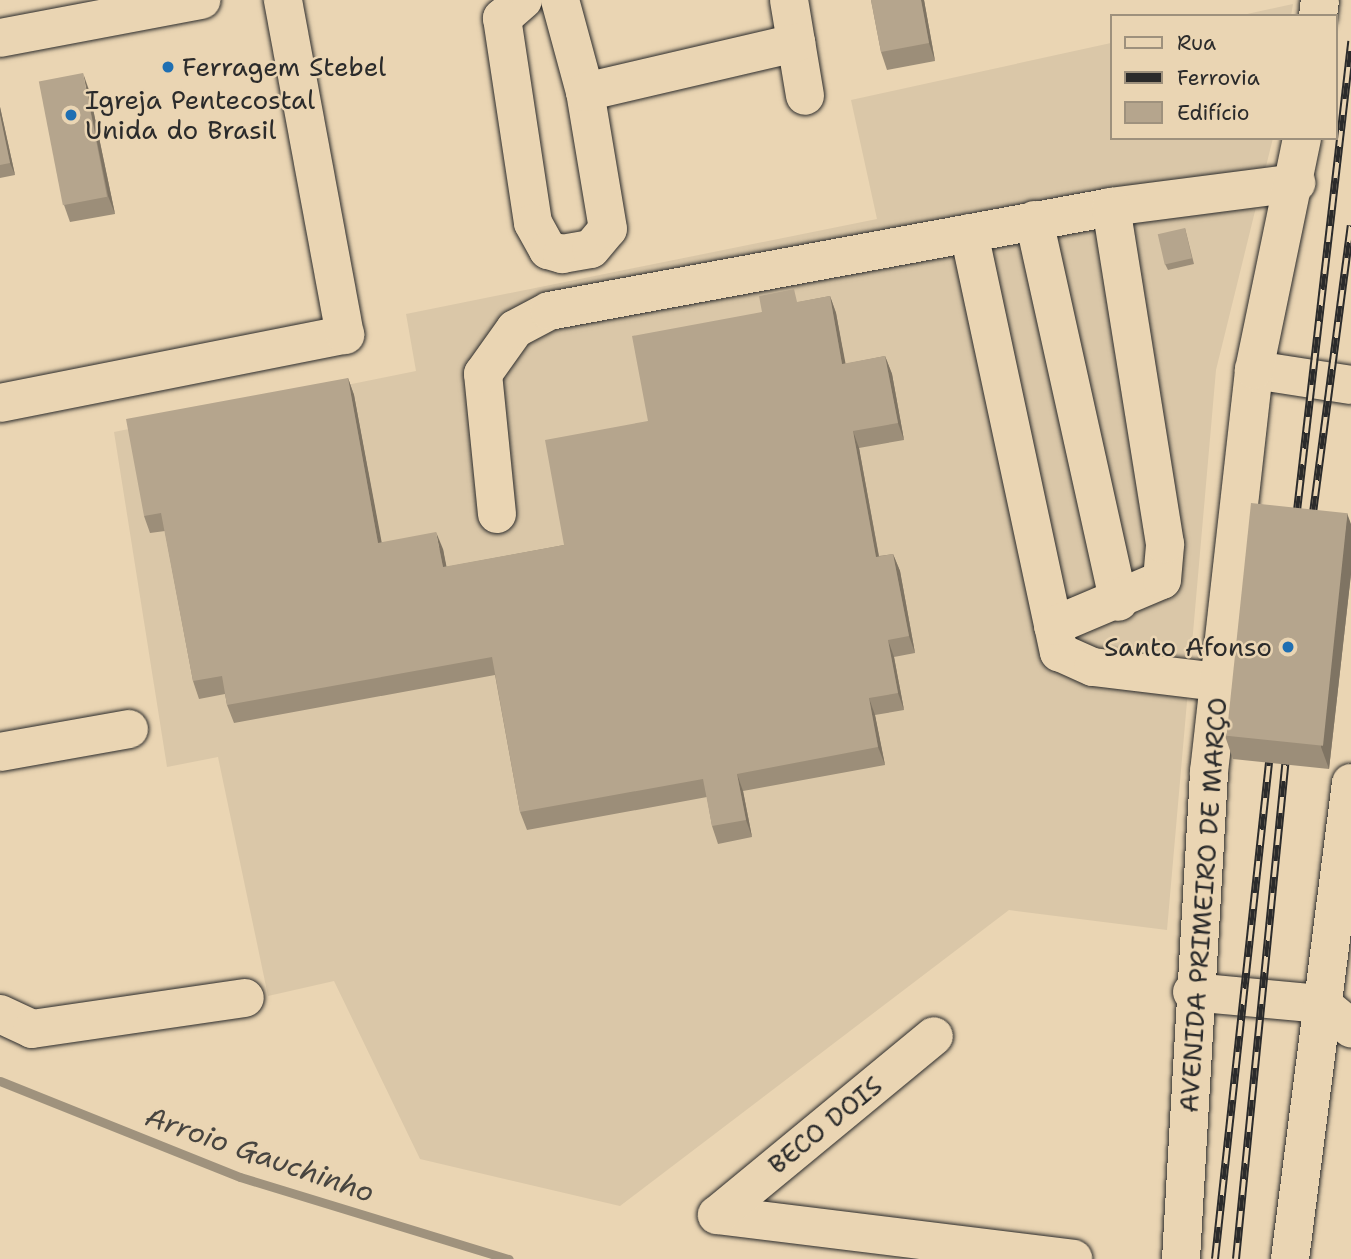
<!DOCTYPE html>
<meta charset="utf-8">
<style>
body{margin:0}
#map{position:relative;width:1351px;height:1259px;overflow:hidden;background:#ead5b3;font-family:"Shantell Sans",sans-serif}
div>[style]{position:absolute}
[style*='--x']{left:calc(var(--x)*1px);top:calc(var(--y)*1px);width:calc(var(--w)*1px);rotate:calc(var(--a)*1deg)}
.built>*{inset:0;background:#dac7a8}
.stream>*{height:9px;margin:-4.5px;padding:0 4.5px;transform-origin:4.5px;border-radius:4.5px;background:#9f927d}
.roads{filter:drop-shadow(0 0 2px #2b2b2b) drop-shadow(0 0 2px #2b2b2b)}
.minor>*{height:38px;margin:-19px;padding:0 19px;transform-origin:19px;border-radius:19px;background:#ead5b3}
.major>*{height:38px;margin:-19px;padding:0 19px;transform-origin:19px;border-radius:19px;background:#ead5b3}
.rail>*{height:8px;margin-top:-4px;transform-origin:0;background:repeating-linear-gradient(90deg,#ead5b3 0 16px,#2b2b2b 0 32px);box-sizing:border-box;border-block:2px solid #2b2b2b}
.wall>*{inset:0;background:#9c8e79}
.shaded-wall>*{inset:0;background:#7f7463}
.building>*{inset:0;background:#b5a58d;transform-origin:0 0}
.dots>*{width:19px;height:19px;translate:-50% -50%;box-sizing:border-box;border:4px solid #ead5b3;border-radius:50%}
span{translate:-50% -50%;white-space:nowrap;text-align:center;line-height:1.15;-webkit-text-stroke:5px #ead5b3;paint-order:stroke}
.poi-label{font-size:26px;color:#2b2b2b}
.left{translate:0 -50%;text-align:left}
.right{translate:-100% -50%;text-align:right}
.street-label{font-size:26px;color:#2b2b2b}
.water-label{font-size:28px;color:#484540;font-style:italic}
.legend{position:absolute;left:1110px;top:14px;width:228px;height:126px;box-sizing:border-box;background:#ead5b3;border:2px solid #9e917d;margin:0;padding:9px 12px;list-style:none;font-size:21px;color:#2b2b2b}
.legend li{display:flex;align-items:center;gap:14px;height:35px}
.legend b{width:35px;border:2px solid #9e917d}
</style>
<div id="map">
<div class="built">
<div style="clip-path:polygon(1293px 4px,1291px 16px,1238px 16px)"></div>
<div style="clip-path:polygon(1111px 43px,1111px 138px,1273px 138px,1216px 370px,1167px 930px,1009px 910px,620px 1206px,420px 1159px,334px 981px,268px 996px,218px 757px,167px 767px,114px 432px,416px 371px,406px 314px,877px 219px,851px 100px)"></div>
</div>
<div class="stream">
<div style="--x:0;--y:1081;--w:258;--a:21.8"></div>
<div style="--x:240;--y:1177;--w:281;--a:17"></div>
</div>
<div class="roads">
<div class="minor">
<div style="--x:523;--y:0;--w:28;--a:139"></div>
<div style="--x:502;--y:18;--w:207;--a:81.4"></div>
<div style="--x:533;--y:223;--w:31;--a:61"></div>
<div style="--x:548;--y:250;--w:15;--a:16"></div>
<div style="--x:562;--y:254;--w:29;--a:-10"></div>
<div style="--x:591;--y:249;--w:26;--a:-50"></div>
<div style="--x:608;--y:229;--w:139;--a:-99.5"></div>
<div style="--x:585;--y:92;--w:95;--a:-105.2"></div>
<div style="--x:789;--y:0;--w:97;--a:80.5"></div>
<div style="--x:585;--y:92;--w:217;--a:-13.1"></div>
<div style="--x:1034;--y:220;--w:391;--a:77.5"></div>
<div style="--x:969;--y:233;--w:429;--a:77.9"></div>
<div style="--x:1059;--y:652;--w:37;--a:24"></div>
<div style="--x:1093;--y:667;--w:127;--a:6.8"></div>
<div style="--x:0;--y:403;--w:352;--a:-11.2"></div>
<div style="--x:345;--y:335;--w:341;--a:-100.5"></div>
<div style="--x:497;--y:514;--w:141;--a:-95.7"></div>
<div style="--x:483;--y:374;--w:55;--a:-54.6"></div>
<div style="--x:515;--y:329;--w:38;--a:-28"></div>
<div style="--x:549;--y:311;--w:572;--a:-10.48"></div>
<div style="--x:1111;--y:207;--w:187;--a:-7.4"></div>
<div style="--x:1053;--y:626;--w:118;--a:-22.9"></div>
<div style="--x:1162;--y:580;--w:36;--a:-85"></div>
<div style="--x:1165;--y:544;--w:341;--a:-99.1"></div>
<div style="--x:0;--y:752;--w:131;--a:-10.1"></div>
<div style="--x:1192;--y:992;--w:131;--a:5.3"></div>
<div style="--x:1322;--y:1004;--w:38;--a:40"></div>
<div style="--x:0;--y:1014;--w:35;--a:25"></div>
<div style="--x:32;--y:1029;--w:215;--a:-8.3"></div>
<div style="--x:717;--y:1215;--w:359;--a:7"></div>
<div style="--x:717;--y:1215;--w:281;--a:-39.5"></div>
</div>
<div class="major">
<div style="--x:1318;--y:16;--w:16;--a:-83"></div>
<div style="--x:0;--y:38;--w:205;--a:-10.7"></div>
<div style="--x:1254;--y:370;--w:98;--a:8.8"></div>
<div style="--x:1181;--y:1259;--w:488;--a:-86.7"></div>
<div style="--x:1209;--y:772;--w:405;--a:-83.6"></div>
<div style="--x:1254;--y:370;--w:237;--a:-78.3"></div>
<div style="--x:1290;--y:1259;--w:480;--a:-82.7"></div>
</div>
</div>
<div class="rail">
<div style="--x:1295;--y:528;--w:490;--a:-83.4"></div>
<div style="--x:1311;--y:528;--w:305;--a:-82.5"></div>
<div style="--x:1215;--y:1259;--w:518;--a:-83.79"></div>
<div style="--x:1236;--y:1259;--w:515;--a:-84.31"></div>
</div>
<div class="wall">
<div style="clip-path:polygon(871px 0,924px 0,935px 61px,887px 70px,881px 52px)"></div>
<div style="clip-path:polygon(89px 90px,115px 214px,70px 222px,64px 205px)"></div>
<div style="clip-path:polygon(0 107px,15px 175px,0 178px)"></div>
<div style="clip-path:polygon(1185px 228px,1194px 264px,1168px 270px,1165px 264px)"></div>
<div style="clip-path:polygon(830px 296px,836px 313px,845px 364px,885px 356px,892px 374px,904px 440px,859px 448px,879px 556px,893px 554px,900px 571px,915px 653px,894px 657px,904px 710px,875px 715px,885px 765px,743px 791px,752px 837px,718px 844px,712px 826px,707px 797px,527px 830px,520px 812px,495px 675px,234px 723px,227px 705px,225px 694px,199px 699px,193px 681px,165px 531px,150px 533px,144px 516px,348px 378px,354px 395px,381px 542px,443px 549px,446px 567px,564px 545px,648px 421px,762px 312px,799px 302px)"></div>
<div style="clip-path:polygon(1351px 524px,1351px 574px,1329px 769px,1233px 759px,1225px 736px)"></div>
</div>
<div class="shaded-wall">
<div style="clip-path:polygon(921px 0,924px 0,935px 61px,929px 43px)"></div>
<div style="clip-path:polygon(83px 73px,89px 90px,115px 214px,108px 196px)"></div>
<div style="clip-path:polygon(0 107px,15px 175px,10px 163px,0 115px)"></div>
<div style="clip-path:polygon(830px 296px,836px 313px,849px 382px,842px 364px)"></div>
<div style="clip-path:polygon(885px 356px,892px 374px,904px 440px,898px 423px)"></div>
<div style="clip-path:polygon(348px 378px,354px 395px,385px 560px,378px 543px)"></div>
<div style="clip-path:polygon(853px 431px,859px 448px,882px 574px,876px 557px)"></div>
<div style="clip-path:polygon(1347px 513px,1351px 524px,1351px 574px,1329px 769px,1321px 747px)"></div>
<div style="clip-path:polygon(436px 532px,443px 549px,450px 584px,443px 567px)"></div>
<div style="clip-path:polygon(893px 554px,900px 571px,915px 653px,909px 636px)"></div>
<div style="clip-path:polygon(888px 640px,894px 657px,904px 710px,898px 693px)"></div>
<div style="clip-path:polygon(869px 698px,875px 715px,885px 765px,878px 747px)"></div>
<div style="clip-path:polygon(737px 774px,743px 791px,752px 837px,746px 820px)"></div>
</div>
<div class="building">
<div style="clip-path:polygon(871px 0,921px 0,929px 43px,881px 52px)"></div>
<div style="left:83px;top:73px;width:126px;height:45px;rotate:79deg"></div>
<div style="clip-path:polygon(0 115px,10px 163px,0 165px)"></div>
<div style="left:1185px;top:228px;width:31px;height:28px;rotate:77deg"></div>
<div style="clip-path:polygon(794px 289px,797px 302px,830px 296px,842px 364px,885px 356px,898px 423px,853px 431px,876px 557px,893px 554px,909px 636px,888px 640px,898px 693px,869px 698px,878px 747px,737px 774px,746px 820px,712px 826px,703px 779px,520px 812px,492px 657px,227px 705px,222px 676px,193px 681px,161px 513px,144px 516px,126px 419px,348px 378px,378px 543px,436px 532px,443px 567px,564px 545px,545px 440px,648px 421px,632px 336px,762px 312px,759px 296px)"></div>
<div style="left:1251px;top:503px;width:97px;height:234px;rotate:6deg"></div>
</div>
<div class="dots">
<div style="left:168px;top:67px;background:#1f6fb2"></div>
<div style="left:71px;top:115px;background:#1f6fb2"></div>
<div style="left:1288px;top:647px;background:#1f6fb2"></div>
</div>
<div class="poi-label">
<span class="left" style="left:182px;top:67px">Ferragem Stebel</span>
<span class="left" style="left:85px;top:115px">Igreja Pentecostal<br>Unida do Brasil</span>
<span class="right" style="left:1272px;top:647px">Santo Afonso</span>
</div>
<div class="street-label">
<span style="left:1203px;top:905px;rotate:-86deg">AVENIDA PRIMEIRO DE MARÇO</span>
<span style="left:825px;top:1125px;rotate:-39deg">BECO DOIS</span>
</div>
<div class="water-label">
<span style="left:260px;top:1154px;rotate:19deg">Arroio Gauchinho</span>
</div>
<ul class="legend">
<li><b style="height:9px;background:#ead5b3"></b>Rua</li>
<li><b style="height:9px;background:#2b2b2b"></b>Ferrovia</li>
<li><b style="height:19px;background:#b5a58d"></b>Edifício</li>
</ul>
</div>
